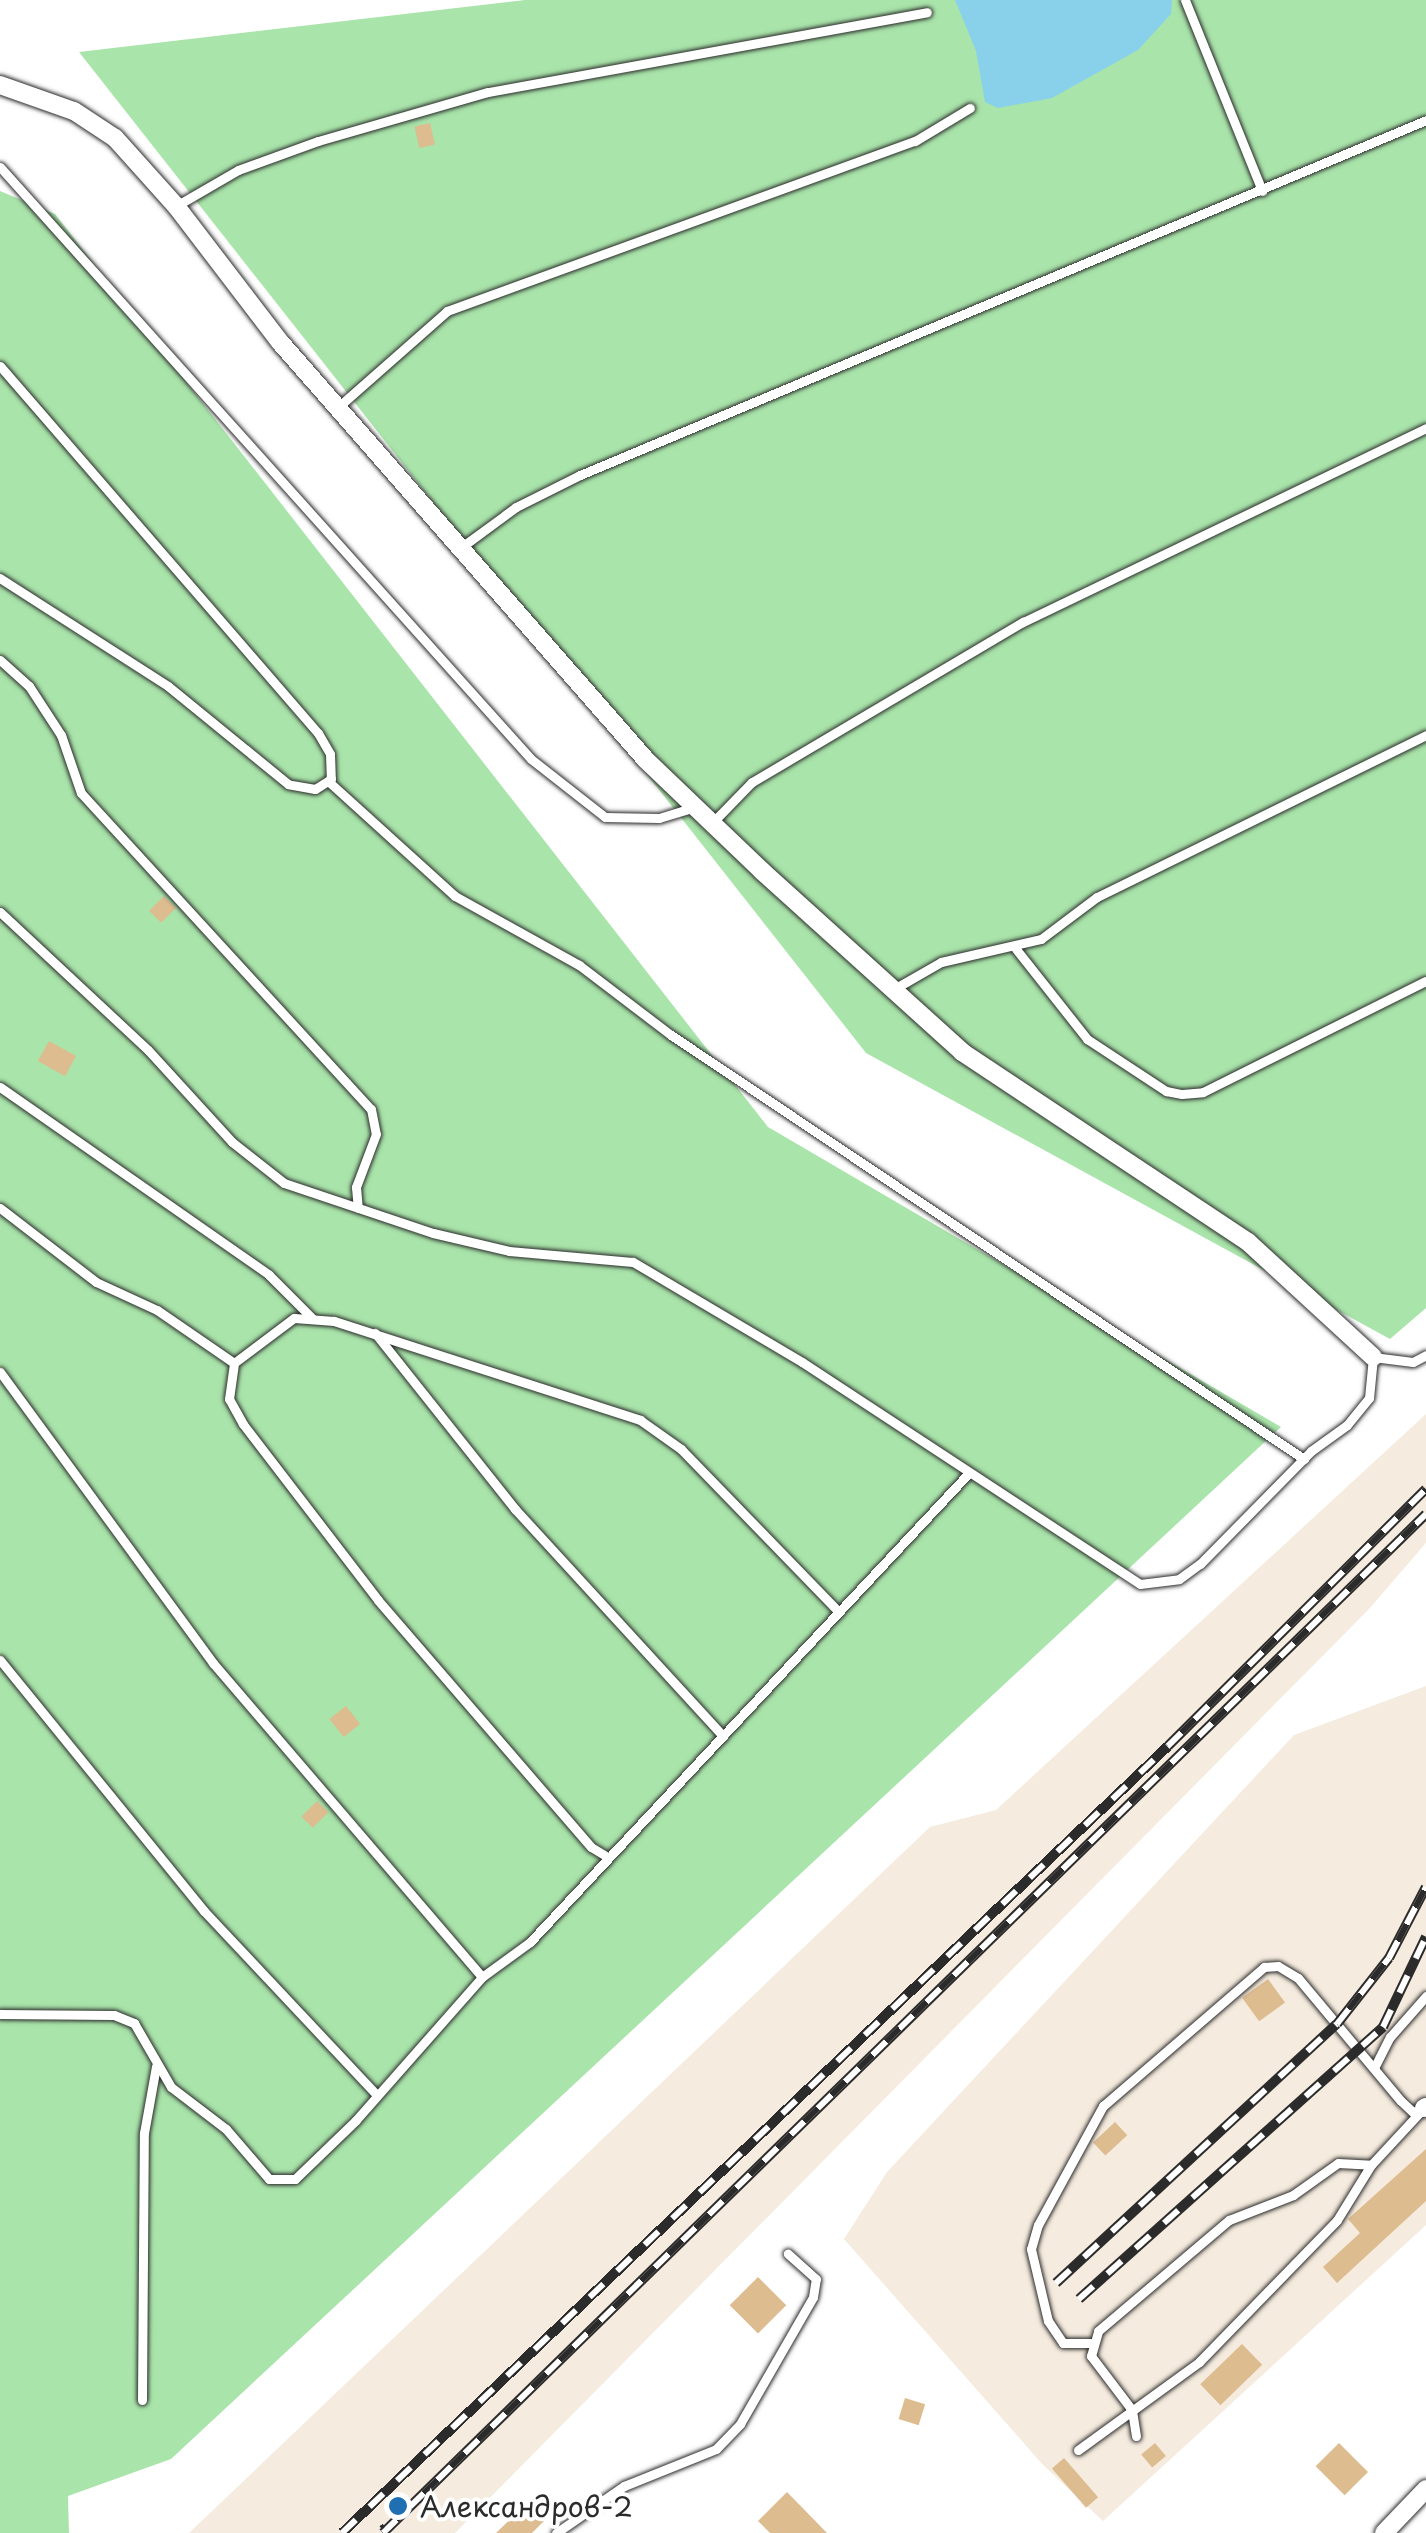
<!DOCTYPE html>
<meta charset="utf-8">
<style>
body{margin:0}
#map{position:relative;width:1426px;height:2533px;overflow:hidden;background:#fff;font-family:"Playpen Sans",sans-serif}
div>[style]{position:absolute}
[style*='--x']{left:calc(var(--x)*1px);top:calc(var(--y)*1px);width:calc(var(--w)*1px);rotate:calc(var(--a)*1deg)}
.built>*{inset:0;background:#f5ebde}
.green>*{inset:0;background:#a9e4aa}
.water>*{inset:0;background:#89d1eb}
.building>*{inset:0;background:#ddbc90;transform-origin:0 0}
.path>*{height:4px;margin-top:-2px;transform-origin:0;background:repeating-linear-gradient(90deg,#2b2b2b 0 10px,transparent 0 18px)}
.roads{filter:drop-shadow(0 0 2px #2b2b2b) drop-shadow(0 0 2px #2b2b2b)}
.service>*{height:9px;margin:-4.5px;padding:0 4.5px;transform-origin:4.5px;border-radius:4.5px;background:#fff}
.minor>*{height:18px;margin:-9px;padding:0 9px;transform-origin:9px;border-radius:9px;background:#fff}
.rail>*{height:10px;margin-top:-5px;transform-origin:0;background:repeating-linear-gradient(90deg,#fff 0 19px,#2b2b2b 0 38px);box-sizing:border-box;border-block:2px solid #2b2b2b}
.dots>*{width:28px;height:28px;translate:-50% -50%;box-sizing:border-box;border:5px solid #fff;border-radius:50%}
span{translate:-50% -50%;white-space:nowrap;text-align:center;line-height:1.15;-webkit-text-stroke:8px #fff;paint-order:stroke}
.poi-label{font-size:28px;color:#2b2b2b}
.left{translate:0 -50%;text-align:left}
</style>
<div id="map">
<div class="built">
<div style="clip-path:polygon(1426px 1414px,1426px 1543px,1369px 1609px,455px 2533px,189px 2533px,930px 1827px,996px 1810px)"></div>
<div style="clip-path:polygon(1426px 1686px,1426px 2225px,1103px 2521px,1043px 2465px,844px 2239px,887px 2172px,1294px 1735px)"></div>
</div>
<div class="green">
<div style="clip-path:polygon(525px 0,1426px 0,1426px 1308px,1390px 1339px,866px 1053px,79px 52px)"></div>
<div style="clip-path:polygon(0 191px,55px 214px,768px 1127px,1281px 1427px,171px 2459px,68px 2496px,69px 2533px,0 2533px)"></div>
</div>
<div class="water">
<div style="clip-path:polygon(955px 0,1172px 0,1171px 14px,1138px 50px,1052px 98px,998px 108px,985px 102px,976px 51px)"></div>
</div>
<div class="building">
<div style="left:430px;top:123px;width:22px;height:16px;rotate:77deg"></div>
<div style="left:164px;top:896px;width:17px;height:21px;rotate:45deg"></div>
<div style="left:49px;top:1041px;width:31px;height:23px;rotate:29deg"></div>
<div style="left:346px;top:1706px;width:23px;height:21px;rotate:52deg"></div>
<div style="left:317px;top:1801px;width:16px;height:22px;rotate:45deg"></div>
<div style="left:1268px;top:1979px;width:29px;height:32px;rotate:54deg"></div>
<div style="left:1115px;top:2122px;width:18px;height:30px;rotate:47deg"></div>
<div style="clip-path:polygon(1426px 2149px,1426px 2201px,1337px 2283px,1323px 2267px,1360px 2233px,1348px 2219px)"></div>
<div style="left:758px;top:2277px;width:40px;height:40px;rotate:45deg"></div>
<div style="left:1242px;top:2344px;width:29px;height:58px;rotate:46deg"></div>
<div style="left:905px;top:2398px;width:21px;height:22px;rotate:17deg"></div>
<div style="left:1155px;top:2443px;width:17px;height:18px;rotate:50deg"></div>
<div style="left:1339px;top:2443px;width:41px;height:33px;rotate:45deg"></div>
<div style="left:1064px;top:2458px;width:52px;height:16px;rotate:49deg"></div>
<div style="clip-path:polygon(787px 2492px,827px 2533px,770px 2533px,758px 2521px)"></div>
<div style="clip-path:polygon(530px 2500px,547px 2518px,532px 2533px,496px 2533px)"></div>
</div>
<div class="path">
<div style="--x:381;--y:2525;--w:11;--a:49"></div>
</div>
<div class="roads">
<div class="service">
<div style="--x:1185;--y:0;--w:206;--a:68"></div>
<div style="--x:0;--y:167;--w:795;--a:48.11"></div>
<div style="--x:531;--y:759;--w:94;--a:38.1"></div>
<div style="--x:605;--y:817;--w:54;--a:1.1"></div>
<div style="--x:659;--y:818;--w:38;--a:-17"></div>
<div style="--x:176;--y:206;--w:72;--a:-30.1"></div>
<div style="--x:238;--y:170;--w:85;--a:-19.9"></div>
<div style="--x:318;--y:141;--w:177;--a:-16.1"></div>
<div style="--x:488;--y:92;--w:446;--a:-10.3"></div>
<div style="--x:0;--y:366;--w:486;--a:49.1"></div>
<div style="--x:318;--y:733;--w:24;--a:60"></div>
<div style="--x:330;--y:754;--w:25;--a:88"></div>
<div style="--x:331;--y:779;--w:19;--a:148"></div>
<div style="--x:315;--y:789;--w:27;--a:-170"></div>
<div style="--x:288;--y:784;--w:155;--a:-140.8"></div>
<div style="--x:168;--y:686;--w:200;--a:-147.3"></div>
<div style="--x:337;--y:408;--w:147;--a:-41.4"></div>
<div style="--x:447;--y:311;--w:498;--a:-20"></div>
<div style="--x:915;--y:141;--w:64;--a:-31"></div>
<div style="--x:463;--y:546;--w:66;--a:-36.3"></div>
<div style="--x:516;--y:507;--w:72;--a:-26.6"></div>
<div style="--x:580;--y:475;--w:917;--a:-22.76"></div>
<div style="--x:0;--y:660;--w:39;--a:42"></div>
<div style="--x:29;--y:686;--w:59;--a:56.9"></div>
<div style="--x:61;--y:735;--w:61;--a:71"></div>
<div style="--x:81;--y:793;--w:429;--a:47.5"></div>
<div style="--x:371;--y:1109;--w:25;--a:79"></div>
<div style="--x:376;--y:1134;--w:57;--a:110.7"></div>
<div style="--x:356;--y:1187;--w:21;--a:85"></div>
<div style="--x:328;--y:781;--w:171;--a:42.2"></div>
<div style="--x:455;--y:896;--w:142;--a:29.1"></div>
<div style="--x:579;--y:965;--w:116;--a:37.3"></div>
<div style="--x:671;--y:1035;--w:762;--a:33.82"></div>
<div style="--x:712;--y:823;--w:57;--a:-45.7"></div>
<div style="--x:752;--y:782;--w:315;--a:-30.6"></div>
<div style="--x:1023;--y:622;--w:447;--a:-25.7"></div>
<div style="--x:0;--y:912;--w:202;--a:43"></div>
<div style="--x:148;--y:1050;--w:125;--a:47.6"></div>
<div style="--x:232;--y:1142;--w:66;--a:38.3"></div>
<div style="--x:284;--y:1183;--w:157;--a:18.6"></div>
<div style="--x:433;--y:1233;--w:78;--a:13.3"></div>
<div style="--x:509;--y:1251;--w:124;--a:5.1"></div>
<div style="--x:633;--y:1262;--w:196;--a:30.6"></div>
<div style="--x:802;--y:1362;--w:404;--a:33.3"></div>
<div style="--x:1140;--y:1584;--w:39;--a:-7"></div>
<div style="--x:1179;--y:1579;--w:26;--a:-36"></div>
<div style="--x:1200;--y:1564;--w:158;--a:-45.5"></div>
<div style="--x:1311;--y:1451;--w:44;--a:-35.8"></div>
<div style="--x:1347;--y:1425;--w:35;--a:-51"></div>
<div style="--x:1369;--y:1398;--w:41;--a:-84.4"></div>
<div style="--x:1373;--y:1357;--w:40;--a:7.1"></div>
<div style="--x:1413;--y:1362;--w:15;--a:-28"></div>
<div style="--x:1016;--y:949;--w:115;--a:51.7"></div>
<div style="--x:1087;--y:1039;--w:95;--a:33.4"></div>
<div style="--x:1166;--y:1091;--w:16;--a:11"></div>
<div style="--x:1182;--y:1094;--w:21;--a:-5"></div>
<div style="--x:1203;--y:1092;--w:249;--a:-26.5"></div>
<div style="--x:894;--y:989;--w:54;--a:-29.9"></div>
<div style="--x:941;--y:962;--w:103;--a:-13"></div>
<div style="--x:1041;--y:939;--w:70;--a:-36.9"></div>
<div style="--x:1097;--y:897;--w:367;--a:-26.2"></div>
<div style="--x:0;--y:1087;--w:328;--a:34.9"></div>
<div style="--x:269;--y:1275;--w:62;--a:45"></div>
<div style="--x:0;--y:1208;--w:121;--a:37.6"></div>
<div style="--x:96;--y:1282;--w:67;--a:24.7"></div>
<div style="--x:157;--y:1310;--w:93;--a:34.5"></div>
<div style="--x:375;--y:1333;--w:225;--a:51.5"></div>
<div style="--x:515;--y:1509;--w:308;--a:47.5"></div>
<div style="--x:0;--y:1372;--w:361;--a:53.8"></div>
<div style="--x:213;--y:1663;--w:413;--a:49.4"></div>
<div style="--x:0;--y:1660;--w:323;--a:50.9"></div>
<div style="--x:204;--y:1911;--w:250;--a:46.8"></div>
<div style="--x:606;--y:1856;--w:17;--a:-149"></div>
<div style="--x:591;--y:1847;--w:326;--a:-130.8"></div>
<div style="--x:378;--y:1600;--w:222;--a:-127.5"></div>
<div style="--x:243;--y:1424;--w:29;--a:-119"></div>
<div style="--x:229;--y:1399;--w:36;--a:-82"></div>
<div style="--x:234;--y:1363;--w:75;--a:-36.9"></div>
<div style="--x:294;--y:1318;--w:40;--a:4.3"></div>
<div style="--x:334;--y:1321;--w:322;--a:17.9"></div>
<div style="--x:640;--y:1420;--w:50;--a:35.3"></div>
<div style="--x:681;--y:1449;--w:224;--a:45.9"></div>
<div style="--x:0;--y:2014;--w:114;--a:0.5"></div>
<div style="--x:114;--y:2015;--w:22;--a:22"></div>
<div style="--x:134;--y:2023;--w:74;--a:60"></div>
<div style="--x:171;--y:2087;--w:69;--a:37.4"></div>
<div style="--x:226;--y:2129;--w:66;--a:49.3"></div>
<div style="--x:269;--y:2179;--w:26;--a:0"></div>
<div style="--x:295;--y:2179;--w:85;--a:-44"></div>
<div style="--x:356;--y:2120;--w:191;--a:-48.6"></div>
<div style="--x:482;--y:1977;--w:59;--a:-36.1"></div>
<div style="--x:530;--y:1942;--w:640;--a:-46.9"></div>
<div style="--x:1374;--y:2068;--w:35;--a:-63"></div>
<div style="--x:1390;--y:2037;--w:55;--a:-48.7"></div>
<div style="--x:1090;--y:2343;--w:27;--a:180"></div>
<div style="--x:1063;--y:2343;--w:27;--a:-124"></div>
<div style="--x:1048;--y:2321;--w:74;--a:-103.3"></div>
<div style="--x:1031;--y:2249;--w:25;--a:-74"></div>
<div style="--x:1038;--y:2225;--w:136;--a:-61.4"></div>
<div style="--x:1103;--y:2106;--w:213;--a:-40.8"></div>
<div style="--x:1264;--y:1967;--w:14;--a:-4"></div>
<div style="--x:1278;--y:1966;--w:23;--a:31"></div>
<div style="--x:1298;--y:1978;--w:160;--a:50.1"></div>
<div style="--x:1401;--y:2101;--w:16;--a:43"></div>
<div style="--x:1413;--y:2112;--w:10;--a:-17"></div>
<div style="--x:142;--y:2400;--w:267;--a:-89.6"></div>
<div style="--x:144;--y:2133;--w:68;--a:-79.8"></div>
<div style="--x:1136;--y:2436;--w:26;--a:-99"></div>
<div style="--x:1132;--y:2410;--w:68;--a:-127.2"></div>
<div style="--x:1091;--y:2356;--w:26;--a:-74"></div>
<div style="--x:1098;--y:2331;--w:172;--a:-40.3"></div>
<div style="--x:1229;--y:2220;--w:69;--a:-21.3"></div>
<div style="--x:1293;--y:2195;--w:55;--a:-35.4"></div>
<div style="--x:1338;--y:2163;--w:33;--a:3"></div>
<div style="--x:1078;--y:2450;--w:150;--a:-36"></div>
<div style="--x:1199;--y:2362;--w:198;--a:-45.8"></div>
<div style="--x:1337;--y:2220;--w:65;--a:-58.3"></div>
<div style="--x:1371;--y:2165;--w:75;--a:-47.2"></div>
<div style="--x:556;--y:2533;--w:83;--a:-34.7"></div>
<div style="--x:624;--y:2486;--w:99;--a:-21.9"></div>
<div style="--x:716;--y:2449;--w:35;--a:-46"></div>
<div style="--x:740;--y:2424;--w:146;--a:-60.1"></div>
<div style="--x:813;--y:2297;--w:18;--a:-81"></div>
<div style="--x:816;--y:2279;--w:38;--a:-138"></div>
</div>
<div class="minor">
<div style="--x:0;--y:85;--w:78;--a:19.4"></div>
<div style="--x:74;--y:111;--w:49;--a:33.4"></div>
<div style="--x:115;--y:138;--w:91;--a:48.1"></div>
<div style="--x:176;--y:206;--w:171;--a:52.6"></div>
<div style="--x:280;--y:342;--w:556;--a:48.79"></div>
<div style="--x:646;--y:760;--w:161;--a:43.7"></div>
<div style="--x:762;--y:871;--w:270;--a:42.1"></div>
<div style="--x:962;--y:1052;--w:343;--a:33.6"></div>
<div style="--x:1248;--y:1242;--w:170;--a:42.6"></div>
<div style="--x:1424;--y:2108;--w:2;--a:-27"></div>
<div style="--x:1384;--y:2533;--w:61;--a:-46.3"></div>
</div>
</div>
<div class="rail">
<div style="--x:1056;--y:2283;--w:382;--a:-42.7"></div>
<div style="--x:1337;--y:2024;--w:84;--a:-51.8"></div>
<div style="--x:1389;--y:1958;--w:80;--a:-62.5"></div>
<div style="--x:1079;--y:2299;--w:408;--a:-41.8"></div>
<div style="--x:1383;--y:2027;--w:100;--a:-64.5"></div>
<div style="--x:342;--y:2533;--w:1141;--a:-43.61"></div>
<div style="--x:1168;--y:1746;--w:364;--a:-44.9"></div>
<div style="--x:383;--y:2533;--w:1458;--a:-44.33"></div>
</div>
<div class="dots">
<div style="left:398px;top:2506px;background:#1f6fb2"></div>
</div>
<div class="poi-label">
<span class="left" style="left:420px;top:2506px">Александров-2</span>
</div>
</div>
